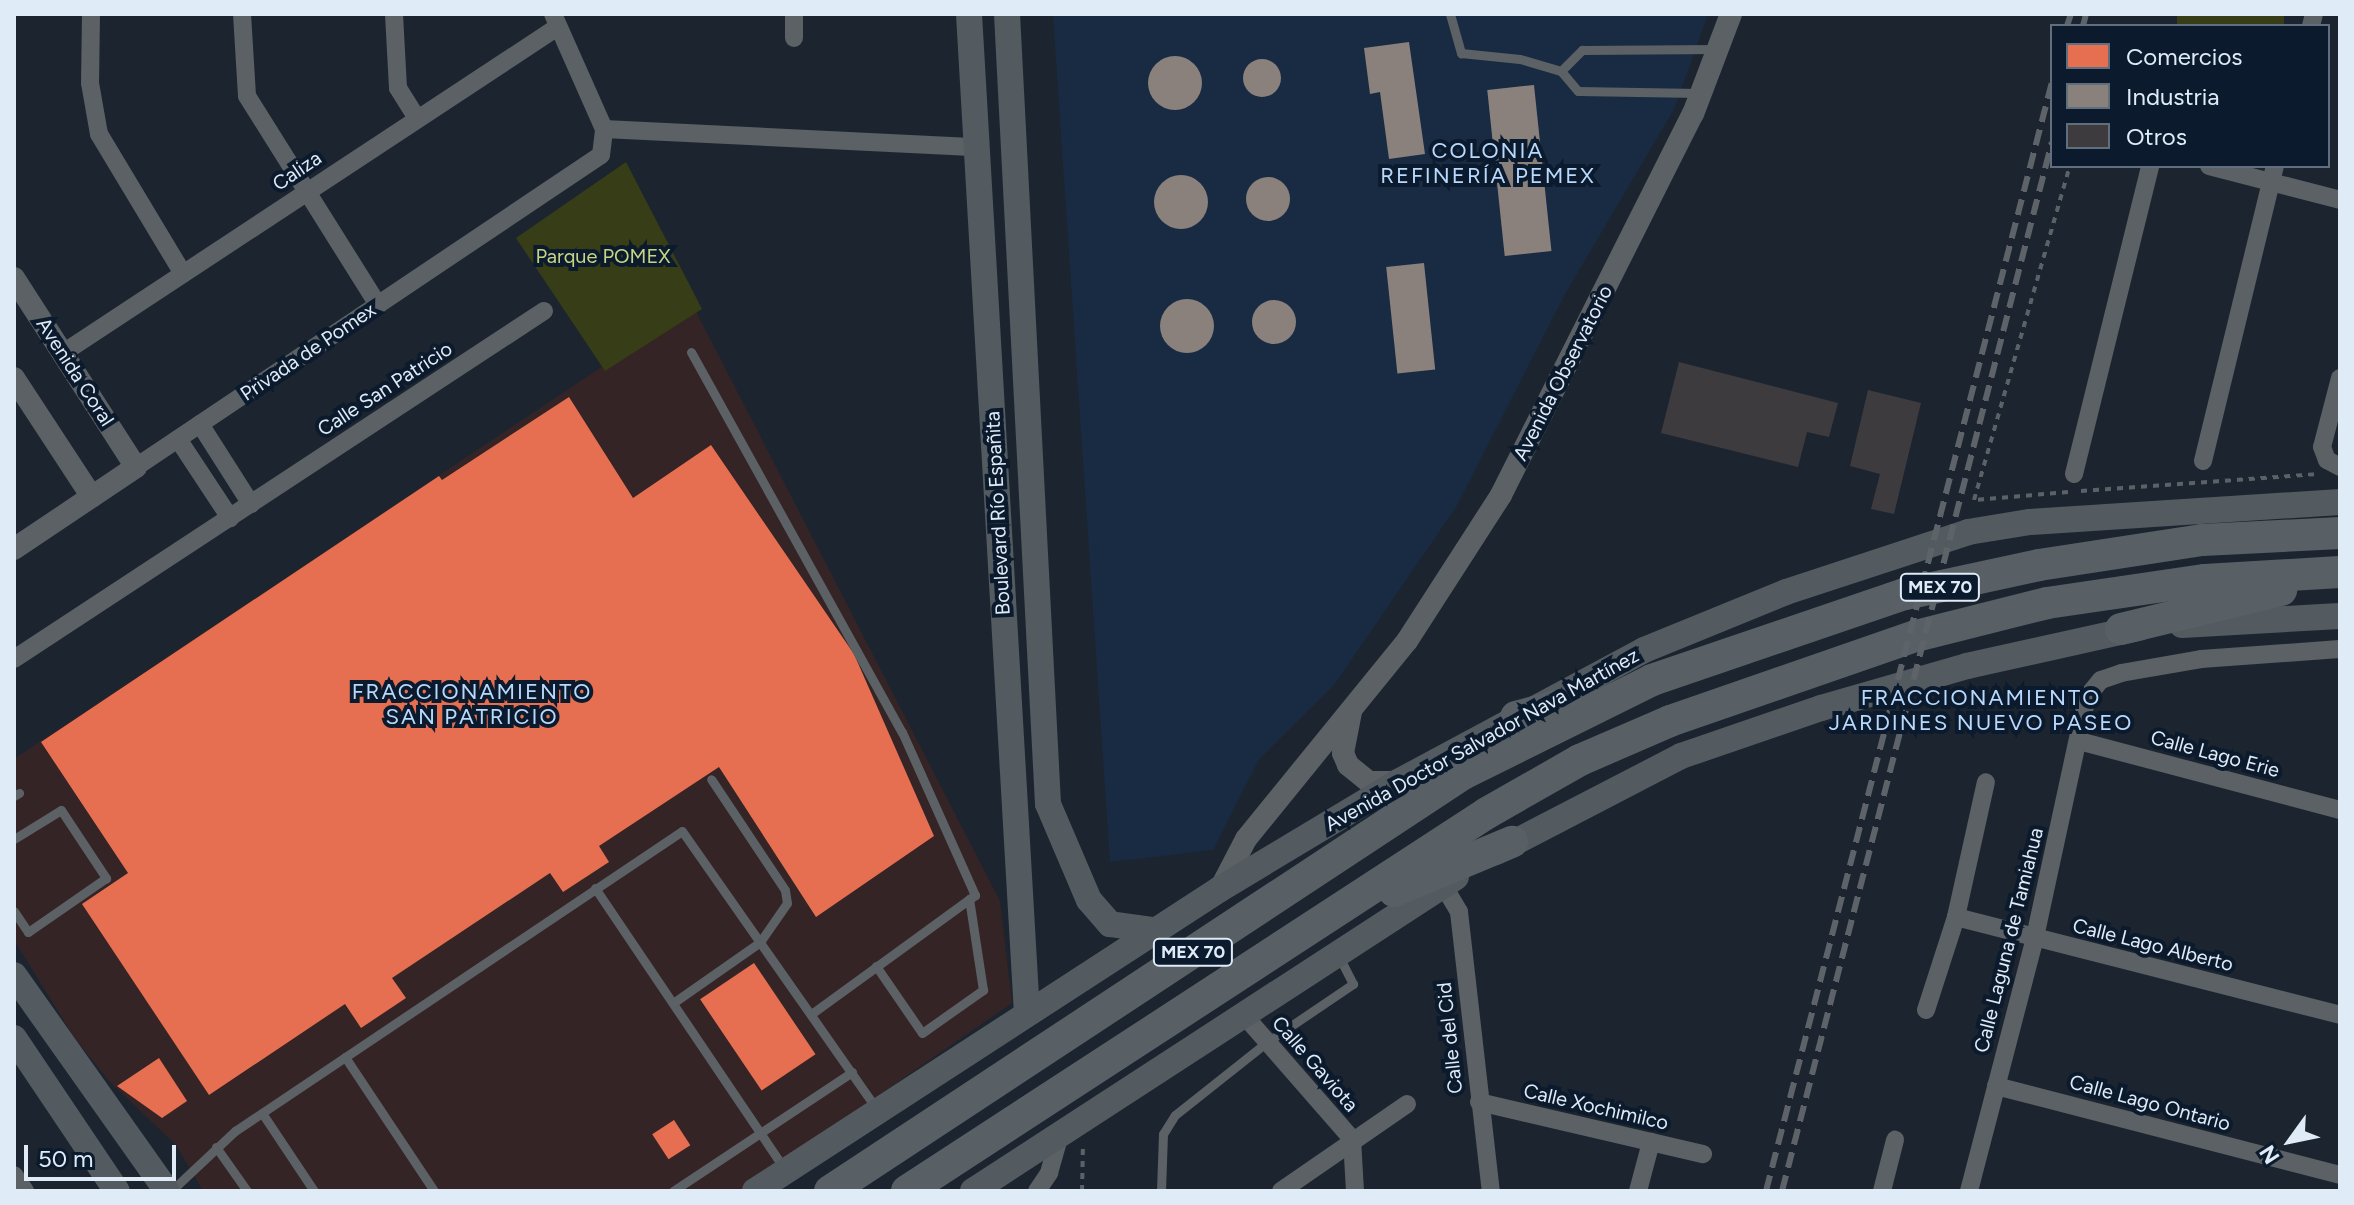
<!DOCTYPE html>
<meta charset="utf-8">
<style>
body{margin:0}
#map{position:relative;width:2354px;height:1205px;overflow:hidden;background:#1c252f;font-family:Figtree,sans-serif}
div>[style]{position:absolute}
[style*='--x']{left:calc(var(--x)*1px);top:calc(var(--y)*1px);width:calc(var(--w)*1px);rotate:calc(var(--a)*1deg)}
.commercial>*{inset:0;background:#342425}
.built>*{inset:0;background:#192b42}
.green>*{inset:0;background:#373d16;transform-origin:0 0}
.shops>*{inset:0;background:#e76f51;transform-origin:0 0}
.industry>*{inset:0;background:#8a817c;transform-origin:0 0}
.round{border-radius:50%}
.building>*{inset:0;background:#3d3b3e}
.path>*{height:4px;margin-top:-2px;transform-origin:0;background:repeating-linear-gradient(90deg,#5c6167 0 6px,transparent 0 12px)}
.service>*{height:9px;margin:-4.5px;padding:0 4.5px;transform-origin:4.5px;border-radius:4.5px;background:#5c6165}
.minor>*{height:18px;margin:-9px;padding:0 9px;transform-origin:9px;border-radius:9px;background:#5c6165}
.tertiary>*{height:22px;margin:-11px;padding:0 11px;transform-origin:11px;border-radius:11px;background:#5c6165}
.secondary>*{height:26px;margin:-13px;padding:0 13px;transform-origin:13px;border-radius:13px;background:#535b60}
.motorway>*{height:32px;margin:-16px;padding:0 16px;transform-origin:16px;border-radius:16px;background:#586066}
.rail>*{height:6px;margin-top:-3px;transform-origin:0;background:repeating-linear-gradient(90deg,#5d6369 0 16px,transparent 0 24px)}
span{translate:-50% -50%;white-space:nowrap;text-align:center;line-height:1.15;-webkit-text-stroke:8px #0b1a2d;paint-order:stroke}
.shield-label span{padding:2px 6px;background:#0b1a2d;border:2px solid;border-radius:6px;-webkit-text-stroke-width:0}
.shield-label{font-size:18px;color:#e0ebf8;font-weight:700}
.street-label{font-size:20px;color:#e0ebf8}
.park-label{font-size:20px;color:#c7d484}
.neighbourhood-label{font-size:22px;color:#b9d9fc;letter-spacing:2px}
.frame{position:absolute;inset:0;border:16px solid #e0ebf8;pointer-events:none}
.legend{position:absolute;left:2050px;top:24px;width:280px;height:144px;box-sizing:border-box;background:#0b1a2d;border:2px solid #606e7e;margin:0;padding:10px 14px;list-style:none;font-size:24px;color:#e0ebf8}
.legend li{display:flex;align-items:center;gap:16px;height:40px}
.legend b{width:40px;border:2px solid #606e7e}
.north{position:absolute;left:2250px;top:1101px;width:80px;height:80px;-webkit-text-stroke:6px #0b1a2d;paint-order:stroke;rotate:237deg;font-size:22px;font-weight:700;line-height:32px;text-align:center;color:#e0ebf8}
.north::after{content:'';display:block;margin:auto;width:28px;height:36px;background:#e0ebf8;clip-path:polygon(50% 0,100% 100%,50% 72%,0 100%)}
.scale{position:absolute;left:24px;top:1145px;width:152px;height:36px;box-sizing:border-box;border:4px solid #e0ebf8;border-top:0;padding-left:10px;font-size:24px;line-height:28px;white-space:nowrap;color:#e0ebf8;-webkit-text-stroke:6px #0b1a2d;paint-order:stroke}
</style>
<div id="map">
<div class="commercial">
<div style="clip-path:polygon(693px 306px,1000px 901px,1012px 1003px,740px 1191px,203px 1191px,176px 1145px,109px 1081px,74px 1037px,14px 940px,14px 759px)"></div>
</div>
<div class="built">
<div style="clip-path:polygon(1053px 14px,1708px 14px,1674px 109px,1565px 294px,1456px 507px,1334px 685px,1259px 759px,1213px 850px,1110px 862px)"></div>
</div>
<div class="green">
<div style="left:2177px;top:14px;width:107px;height:13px"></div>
<div style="clip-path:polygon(626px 162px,702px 309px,605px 371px,516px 238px)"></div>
</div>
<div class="shops">
<div style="clip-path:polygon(569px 397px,633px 498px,711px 445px,854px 654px,934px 836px,816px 917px,719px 767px,599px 846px,609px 862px,563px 892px,550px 873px,392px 978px,406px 998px,361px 1028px,345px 1004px,209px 1095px,82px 904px,128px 873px,41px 742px,439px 476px,442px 480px)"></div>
<div style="left:754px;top:963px;width:110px;height:65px;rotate:56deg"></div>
<div style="clip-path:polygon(159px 1058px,187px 1101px,162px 1118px,117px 1086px)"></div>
<div style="left:674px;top:1120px;width:30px;height:26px;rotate:57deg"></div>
</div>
<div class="industry">
<div style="clip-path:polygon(1409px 42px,1425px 154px,1389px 159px,1380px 92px,1370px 94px,1364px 48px)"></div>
<div class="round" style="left:1148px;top:56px;width:54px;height:54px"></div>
<div class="round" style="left:1243px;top:59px;width:38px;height:38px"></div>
<div style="left:1534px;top:85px;width:167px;height:47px;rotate:84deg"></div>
<div class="round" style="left:1154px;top:175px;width:54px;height:54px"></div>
<div class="round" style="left:1246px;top:177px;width:44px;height:44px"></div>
<div style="left:1424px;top:263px;width:107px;height:38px;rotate:84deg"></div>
<div class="round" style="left:1160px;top:299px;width:54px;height:54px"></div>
<div class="round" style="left:1252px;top:300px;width:44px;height:44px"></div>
</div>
<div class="building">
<div style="clip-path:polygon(1679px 362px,1838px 403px,1829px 437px,1807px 432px,1798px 467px,1661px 433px)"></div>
<div style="clip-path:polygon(1868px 390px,1921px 403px,1894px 514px,1871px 509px,1880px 474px,1850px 466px)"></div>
</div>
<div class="path">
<div style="--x:2081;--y:491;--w:236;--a:-4.1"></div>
<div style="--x:2068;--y:492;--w:94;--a:175.1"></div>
<div style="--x:1974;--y:500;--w:348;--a:-74"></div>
<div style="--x:1082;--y:1191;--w:47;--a:-88.8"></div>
</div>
<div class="service">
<div style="--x:1450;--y:14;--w:41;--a:74.2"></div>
<div style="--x:1461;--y:53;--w:59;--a:5.8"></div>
<div style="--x:1520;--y:59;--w:43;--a:16.3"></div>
<div style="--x:1561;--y:71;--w:26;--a:50"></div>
<div style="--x:1578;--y:91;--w:120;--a:1"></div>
<div style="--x:1561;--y:71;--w:30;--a:-45"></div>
<div style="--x:1582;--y:50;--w:135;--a:-0.4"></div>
<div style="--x:691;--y:352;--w:435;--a:61"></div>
<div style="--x:902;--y:732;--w:179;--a:65.9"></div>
<div style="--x:975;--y:895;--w:203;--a:144"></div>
<div style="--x:14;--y:796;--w:6;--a:-31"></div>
<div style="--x:14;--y:839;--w:55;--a:-31.7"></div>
<div style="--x:61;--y:810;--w:82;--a:56.5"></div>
<div style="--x:106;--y:878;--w:95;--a:145.3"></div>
<div style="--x:28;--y:932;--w:25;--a:-124"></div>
<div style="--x:595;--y:888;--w:338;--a:56"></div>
<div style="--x:876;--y:966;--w:81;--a:55.5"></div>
<div style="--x:922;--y:1033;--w:75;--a:-35.2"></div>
<div style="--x:983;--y:990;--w:92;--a:-98.7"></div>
<div style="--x:673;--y:1003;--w:106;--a:-35"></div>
<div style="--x:760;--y:942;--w:47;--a:-55.3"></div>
<div style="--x:787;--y:903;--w:13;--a:-99"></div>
<div style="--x:785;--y:890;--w:133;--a:-123.7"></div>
<div style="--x:345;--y:1057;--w:161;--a:56.4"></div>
<div style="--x:262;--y:1113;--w:94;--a:56.3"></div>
<div style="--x:216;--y:1147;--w:54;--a:54.8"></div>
<div style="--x:171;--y:1191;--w:88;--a:-43.2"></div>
<div style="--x:235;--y:1131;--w:538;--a:-33.87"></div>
<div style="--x:682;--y:831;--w:340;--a:55"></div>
<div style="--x:673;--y:1191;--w:215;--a:-33.6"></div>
<div style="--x:1161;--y:1191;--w:57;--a:-88"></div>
<div style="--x:1163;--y:1134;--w:22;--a:-58"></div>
<div style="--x:1175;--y:1115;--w:117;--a:-38.4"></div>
<div style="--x:1267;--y:1042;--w:104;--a:-34"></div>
<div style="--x:1353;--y:984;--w:33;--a:-117"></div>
</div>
<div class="minor">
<div style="--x:91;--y:14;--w:69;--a:90.8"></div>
<div style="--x:90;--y:83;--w:52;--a:80"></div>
<div style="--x:99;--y:134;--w:163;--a:59"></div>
<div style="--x:242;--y:14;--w:82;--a:86.5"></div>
<div style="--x:247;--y:96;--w:247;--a:57.9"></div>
<div style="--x:394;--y:14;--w:74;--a:86.9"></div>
<div style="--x:398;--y:88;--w:36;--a:58"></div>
<div style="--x:2311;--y:26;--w:12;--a:-76"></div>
<div style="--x:794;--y:38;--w:24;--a:-90"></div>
<div style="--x:604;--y:129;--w:373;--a:2.8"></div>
<div style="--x:2209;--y:166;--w:135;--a:14.5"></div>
<div style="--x:63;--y:353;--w:590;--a:-33.39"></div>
<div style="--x:2340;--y:378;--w:71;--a:104.6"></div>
<div style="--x:2322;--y:447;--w:14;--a:69"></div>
<div style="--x:2327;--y:460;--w:15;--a:28"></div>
<div style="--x:200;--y:424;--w:95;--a:57.5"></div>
<div style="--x:178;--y:439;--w:95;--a:56.6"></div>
<div style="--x:2203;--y:461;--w:304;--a:-76.3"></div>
<div style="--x:136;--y:467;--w:560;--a:-33.86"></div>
<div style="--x:601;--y:155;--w:26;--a:-83"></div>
<div style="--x:604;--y:129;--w:126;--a:-113.9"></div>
<div style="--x:2074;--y:474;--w:317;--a:-76.1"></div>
<div style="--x:14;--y:659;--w:634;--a:-33.29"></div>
<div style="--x:2079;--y:741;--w:270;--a:14.8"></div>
<div style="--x:1443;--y:885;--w:31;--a:59"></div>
<div style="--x:1459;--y:912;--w:281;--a:83.5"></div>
<div style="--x:1956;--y:917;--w:396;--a:14.3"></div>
<div style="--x:1926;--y:1010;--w:98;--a:-72.1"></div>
<div style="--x:1956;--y:917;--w:138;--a:-77.5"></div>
<div style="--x:1243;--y:1014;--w:166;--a:48.9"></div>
<div style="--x:1352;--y:1139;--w:52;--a:86.7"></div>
<div style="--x:1996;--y:1086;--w:355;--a:14.5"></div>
<div style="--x:1479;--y:1102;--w:230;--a:13.1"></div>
<div style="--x:14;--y:1175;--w:19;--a:55"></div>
<div style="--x:1037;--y:1191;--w:22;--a:-56"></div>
<div style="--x:1049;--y:1173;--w:41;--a:-74.2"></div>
<div style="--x:1281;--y:1191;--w:153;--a:-34.6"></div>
<div style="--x:1638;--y:1191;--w:51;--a:-75.1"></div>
<div style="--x:1882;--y:1191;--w:53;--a:-75.7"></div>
<div style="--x:1969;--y:1191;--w:262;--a:-75.4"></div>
<div style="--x:2035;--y:937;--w:246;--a:-77.8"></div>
<div style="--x:2087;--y:697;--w:22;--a:-51"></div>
<div style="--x:2101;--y:680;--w:21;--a:-19"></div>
<div style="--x:2121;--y:673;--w:81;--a:-9.9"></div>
<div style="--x:2201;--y:659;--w:139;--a:-4.1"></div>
</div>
<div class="tertiary">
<div style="--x:14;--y:278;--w:225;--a:57.2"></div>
<div style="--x:136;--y:467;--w:147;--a:146.1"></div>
<div style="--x:14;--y:378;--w:142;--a:56.8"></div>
<div style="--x:1351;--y:712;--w:42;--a:101"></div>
<div style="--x:1343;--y:753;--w:13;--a:67"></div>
<div style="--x:1348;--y:765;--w:27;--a:39"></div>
<div style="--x:1369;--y:782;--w:29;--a:0"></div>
<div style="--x:1220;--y:889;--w:56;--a:-62.5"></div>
<div style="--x:1246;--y:839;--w:255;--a:-50.9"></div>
<div style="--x:1407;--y:641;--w:174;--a:-57.2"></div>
<div style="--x:1501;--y:495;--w:427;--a:-63.3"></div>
<div style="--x:1693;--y:114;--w:107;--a:-69.2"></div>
</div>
<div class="secondary">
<div style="--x:969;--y:14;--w:1001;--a:86.68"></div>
<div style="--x:1007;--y:14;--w:791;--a:87.03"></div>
<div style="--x:1048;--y:804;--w:104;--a:66.9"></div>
<div style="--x:1089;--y:900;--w:32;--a:49"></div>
<div style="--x:1110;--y:924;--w:42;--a:8.1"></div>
<div style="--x:2182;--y:625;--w:158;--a:-3.3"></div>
<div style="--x:1496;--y:852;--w:208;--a:-27.4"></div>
<div style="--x:1681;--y:756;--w:148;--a:-18.9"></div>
<div style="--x:1821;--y:708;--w:152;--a:-16"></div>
<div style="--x:1967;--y:666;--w:176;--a:-12.5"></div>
<div style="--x:14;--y:975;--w:265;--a:54.7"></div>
<div style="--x:14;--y:1038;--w:184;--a:56.1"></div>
<div style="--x:755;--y:1191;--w:554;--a:-33"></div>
<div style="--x:1220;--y:889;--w:208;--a:-31"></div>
<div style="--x:1398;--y:782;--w:279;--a:-28.2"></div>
<div style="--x:1644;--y:650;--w:153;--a:-22.2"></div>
<div style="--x:1786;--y:592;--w:192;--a:-18.2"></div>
<div style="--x:1968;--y:532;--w:63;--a:-9.2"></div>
<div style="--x:2030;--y:522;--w:311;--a:-3.7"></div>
<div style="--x:973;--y:1191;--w:576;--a:-33.03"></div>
</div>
<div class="motorway">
<div style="--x:2121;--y:629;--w:165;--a:-13.7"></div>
<div style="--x:1516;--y:717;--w:57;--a:-15.3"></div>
<div style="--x:1394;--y:891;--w:128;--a:-22.6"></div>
<div style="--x:830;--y:1191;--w:758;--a:-33.38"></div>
<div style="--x:1463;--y:774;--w:211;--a:-26.4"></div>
<div style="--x:1652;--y:680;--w:267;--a:-18.8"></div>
<div style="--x:1905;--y:594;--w:137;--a:-12.2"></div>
<div style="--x:2039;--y:565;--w:165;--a:-8.7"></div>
<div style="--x:2202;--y:540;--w:138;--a:-2.9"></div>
<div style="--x:907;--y:1191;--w:692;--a:-33.09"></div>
<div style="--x:1487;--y:813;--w:107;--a:-29.7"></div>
<div style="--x:1580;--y:760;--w:98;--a:-23.4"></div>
<div style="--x:1670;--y:721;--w:260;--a:-19.1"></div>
<div style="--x:1916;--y:636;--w:135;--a:-14.1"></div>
<div style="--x:2047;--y:603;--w:160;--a:-8.3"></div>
<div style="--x:2205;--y:580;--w:135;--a:-3.4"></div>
</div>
<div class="rail">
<div style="--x:2067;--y:26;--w:13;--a:-72"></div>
<div style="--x:2083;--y:26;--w:12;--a:-76"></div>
<div style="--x:1766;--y:1191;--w:1145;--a:-75.54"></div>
<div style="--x:1782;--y:1191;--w:1083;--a:-75.57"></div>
</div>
<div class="shield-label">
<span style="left:1940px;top:587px">MEX 70</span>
<span style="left:1193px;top:952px">MEX 70</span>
</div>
<div class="street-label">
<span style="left:297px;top:171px;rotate:-34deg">Caliza</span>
<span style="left:308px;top:352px;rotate:-34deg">Privada de Pomex</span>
<span style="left:75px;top:372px;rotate:57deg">Avenida Coral</span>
<span style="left:1563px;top:373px;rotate:-63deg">Avenida Observatorio</span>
<span style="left:385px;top:389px;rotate:-33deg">Calle San Patricio</span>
<span style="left:998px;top:513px;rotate:-93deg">Boulevard Río Españita</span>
<span style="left:1482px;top:740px;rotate:-29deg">Avenida Doctor Salvador Nava Martínez</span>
<span style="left:2215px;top:754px;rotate:15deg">Calle Lago Erie</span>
<span style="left:2009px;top:940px;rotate:-76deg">Calle Laguna de Tamiahua</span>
<span style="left:2153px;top:945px;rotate:14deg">Calle Lago Alberto</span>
<span style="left:1450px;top:1038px;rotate:-96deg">Calle del Cid</span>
<span style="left:1315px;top:1064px;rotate:49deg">Calle Gaviota</span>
<span style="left:2150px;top:1103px;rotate:15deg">Calle Lago Ontario</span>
<span style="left:1596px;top:1107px;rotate:13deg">Calle Xochimilco</span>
</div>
<div class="park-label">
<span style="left:603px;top:256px">Parque POMEX</span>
</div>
<div class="neighbourhood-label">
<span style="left:1488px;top:163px">COLONIA<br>REFINERÍA PEMEX</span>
<span style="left:472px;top:704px">FRACCIONAMIENTO<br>SAN PATRICIO</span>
<span style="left:1981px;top:710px">FRACCIONAMIENTO<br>JARDINES NUEVO PASEO</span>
</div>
<div class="frame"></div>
<ul class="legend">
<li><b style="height:22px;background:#e76f51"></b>Comercios</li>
<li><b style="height:22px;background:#8a817c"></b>Industria</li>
<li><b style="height:22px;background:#3d3b3e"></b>Otros</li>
</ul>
<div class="north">N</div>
<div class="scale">50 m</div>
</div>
